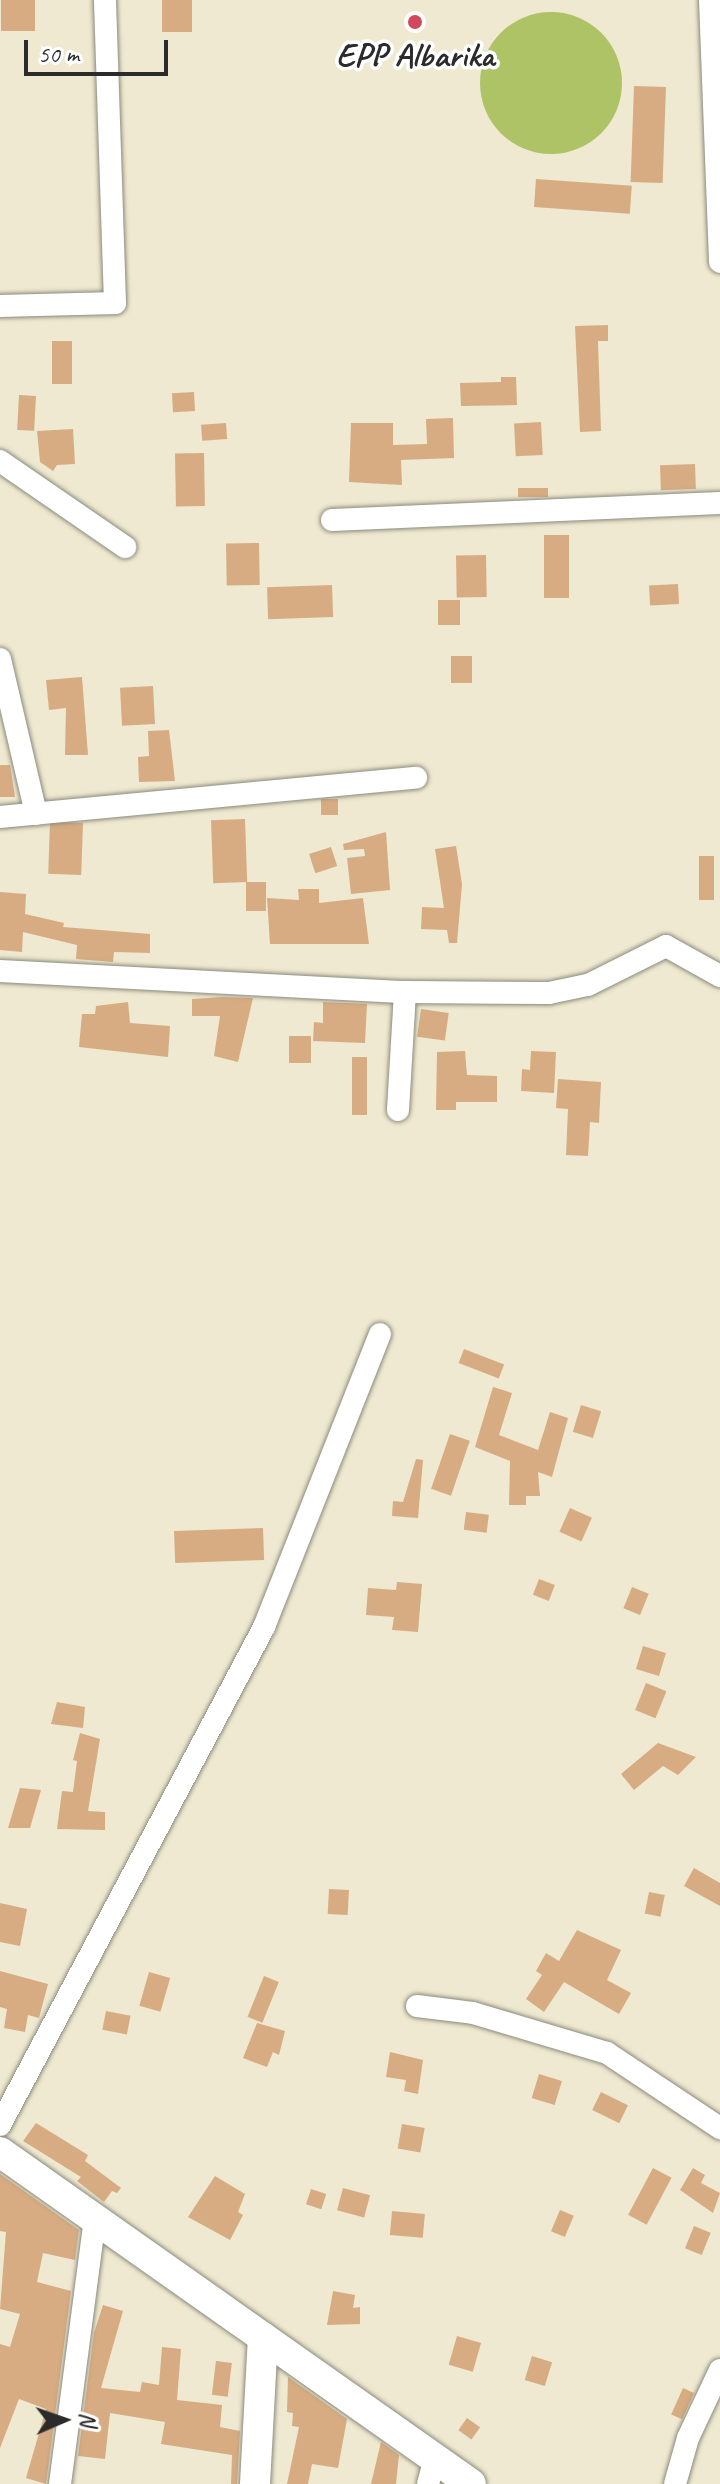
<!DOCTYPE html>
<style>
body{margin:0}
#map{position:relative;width:720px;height:2484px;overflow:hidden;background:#eee9d0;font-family:Caveat,sans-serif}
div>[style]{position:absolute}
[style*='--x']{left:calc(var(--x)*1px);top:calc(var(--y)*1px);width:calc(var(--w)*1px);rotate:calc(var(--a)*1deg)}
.green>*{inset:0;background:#aec266}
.round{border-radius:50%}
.building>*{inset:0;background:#d7ac82;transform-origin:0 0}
.roads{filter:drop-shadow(0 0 2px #8c8a7e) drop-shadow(0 0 2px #8c8a7e)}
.street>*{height:22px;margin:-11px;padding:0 11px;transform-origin:11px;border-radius:11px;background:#fff}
.secondary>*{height:30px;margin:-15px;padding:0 15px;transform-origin:15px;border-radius:15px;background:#fff}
.dots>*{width:22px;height:22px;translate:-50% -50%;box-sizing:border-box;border:4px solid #fff;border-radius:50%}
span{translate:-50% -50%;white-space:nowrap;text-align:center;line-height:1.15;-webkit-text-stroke:7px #fff;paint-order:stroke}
.poi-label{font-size:34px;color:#2b2b2b;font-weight:700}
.north{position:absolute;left:24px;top:2380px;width:80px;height:80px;-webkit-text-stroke:6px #fff;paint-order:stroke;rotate:88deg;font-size:22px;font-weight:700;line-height:32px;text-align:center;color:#2b2b2b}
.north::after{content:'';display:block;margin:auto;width:28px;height:36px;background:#2b2b2b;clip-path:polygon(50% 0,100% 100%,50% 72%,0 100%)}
.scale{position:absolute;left:24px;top:40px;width:144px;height:36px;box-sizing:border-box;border:4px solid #2b2b2b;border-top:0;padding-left:10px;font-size:24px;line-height:28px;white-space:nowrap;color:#2b2b2b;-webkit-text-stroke:6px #fff;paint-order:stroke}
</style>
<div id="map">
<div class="green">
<div class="round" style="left:480px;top:12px;width:142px;height:142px"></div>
</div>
<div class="building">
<div style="left:1px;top:0;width:34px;height:31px"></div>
<div style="left:162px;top:0;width:30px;height:32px"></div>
<div style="left:634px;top:86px;width:32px;height:96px;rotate:2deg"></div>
<div style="left:536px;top:179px;width:96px;height:28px;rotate:4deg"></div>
<div style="clip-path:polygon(608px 325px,608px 341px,598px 341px,601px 431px,580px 432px,575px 326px)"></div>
<div style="left:52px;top:341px;width:20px;height:43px"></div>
<div style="clip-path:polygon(501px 377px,516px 377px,517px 405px,461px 406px,460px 383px,501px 382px)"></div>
<div style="left:194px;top:392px;width:19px;height:22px;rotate:87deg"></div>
<div style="left:19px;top:395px;width:17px;height:35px;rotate:3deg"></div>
<div style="clip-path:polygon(453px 418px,454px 458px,401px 460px,402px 485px,349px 482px,351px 423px,393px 423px,393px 445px,427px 444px,426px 419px)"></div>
<div style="left:541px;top:422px;width:33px;height:27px;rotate:87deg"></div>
<div style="left:226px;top:423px;width:16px;height:25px;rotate:86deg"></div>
<div style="clip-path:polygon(73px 429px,75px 464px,57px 465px,53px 471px,40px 462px,37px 431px)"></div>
<div style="left:204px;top:453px;width:53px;height:29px;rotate:89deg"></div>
<div style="left:695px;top:464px;width:25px;height:35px;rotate:88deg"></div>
<div style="left:548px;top:488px;width:9px;height:30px;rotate:90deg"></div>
<div style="left:544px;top:535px;width:25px;height:63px"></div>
<div style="left:259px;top:543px;width:42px;height:33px;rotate:89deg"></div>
<div style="left:486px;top:555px;width:42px;height:30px;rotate:89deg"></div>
<div style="left:678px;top:584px;width:20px;height:29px;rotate:87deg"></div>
<div style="left:332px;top:585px;width:32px;height:65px;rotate:88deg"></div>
<div style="left:460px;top:600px;width:25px;height:22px;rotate:90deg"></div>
<div style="left:472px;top:656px;width:27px;height:21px;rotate:90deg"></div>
<div style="clip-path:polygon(82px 677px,88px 755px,65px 755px,66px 708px,49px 710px,46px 680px)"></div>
<div style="left:153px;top:686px;width:38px;height:33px;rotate:87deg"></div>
<div style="clip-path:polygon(169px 730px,175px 781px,139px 782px,138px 757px,149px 756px,148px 731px)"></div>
<div style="clip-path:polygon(0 765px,10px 765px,15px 797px,0 797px)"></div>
<div style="left:338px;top:799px;width:16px;height:17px;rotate:90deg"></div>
<div style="left:245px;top:819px;width:63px;height:34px;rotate:88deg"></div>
<div style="left:83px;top:823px;width:52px;height:33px;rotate:92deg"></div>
<div style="clip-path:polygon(386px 832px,390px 890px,351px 894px,347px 858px,365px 856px,364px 849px,344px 850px,343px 844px)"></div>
<div style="clip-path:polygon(456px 846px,462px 884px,457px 943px,449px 943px,447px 930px,421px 929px,422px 907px,444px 908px,435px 849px)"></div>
<div style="left:331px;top:847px;width:20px;height:23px;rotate:72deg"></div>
<div style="left:699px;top:856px;width:15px;height:44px"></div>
<div style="left:246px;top:882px;width:20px;height:29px"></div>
<div style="clip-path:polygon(298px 889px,319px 889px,319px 903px,363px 898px,369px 944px,270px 944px,267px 898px,299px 900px)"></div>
<div style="clip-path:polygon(0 892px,26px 894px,25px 914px,64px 923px,63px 927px,150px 934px,150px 953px,114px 952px,113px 962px,76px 959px,77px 945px,23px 932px,22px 952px,0 950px)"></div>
<div style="clip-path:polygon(222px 997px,253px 998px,238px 1062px,214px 1056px,220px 1016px,192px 1016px,192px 999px)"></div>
<div style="clip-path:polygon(128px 1002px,130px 1023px,170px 1026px,168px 1057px,79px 1047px,82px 1014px,95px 1014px,96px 1006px)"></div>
<div style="clip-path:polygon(323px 1002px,367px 1004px,365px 1043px,313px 1041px,314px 1022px,323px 1023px)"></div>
<div style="left:421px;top:1009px;width:28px;height:28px;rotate:8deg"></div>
<div style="left:289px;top:1036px;width:22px;height:27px"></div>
<div style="clip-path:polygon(465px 1051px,467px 1075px,497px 1076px,497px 1102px,456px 1102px,456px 1110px,436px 1110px,437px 1052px)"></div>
<div style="clip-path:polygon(531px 1051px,556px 1052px,554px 1093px,521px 1091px,522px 1069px,530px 1070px)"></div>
<div style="left:352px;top:1057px;width:15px;height:58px"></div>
<div style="clip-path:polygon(558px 1079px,601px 1082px,599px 1123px,590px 1122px,588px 1156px,566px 1155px,568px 1109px,556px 1108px)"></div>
<div style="left:464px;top:1349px;width:43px;height:15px;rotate:21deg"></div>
<div style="clip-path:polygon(493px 1387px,512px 1393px,499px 1435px,538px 1450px,550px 1412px,568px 1418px,552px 1477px,538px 1472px,540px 1496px,526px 1496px,526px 1505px,509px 1505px,510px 1461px,475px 1447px)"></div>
<div style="left:581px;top:1405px;width:21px;height:28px;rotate:17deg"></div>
<div style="left:450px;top:1434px;width:21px;height:58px;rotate:19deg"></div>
<div style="clip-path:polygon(416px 1459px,423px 1460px,418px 1518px,392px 1516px,393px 1501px,403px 1502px)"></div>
<div style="left:570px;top:1508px;width:24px;height:26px;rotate:24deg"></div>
<div style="left:466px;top:1512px;width:23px;height:18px;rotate:7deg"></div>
<div style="left:263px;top:1528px;width:32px;height:89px;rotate:88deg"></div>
<div style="left:539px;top:1579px;width:17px;height:17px;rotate:21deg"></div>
<div style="clip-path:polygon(397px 1582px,422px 1584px,418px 1632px,392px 1630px,394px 1617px,366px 1615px,368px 1588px,396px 1590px)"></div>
<div style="left:632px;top:1587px;width:18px;height:23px;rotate:22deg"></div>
<div style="left:643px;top:1646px;width:24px;height:24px;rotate:17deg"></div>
<div style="left:646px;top:1683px;width:22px;height:29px;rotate:22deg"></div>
<div style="clip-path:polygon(57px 1702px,85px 1707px,83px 1728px,51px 1724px)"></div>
<div style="clip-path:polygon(80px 1733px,100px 1739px,88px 1811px,105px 1812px,105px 1830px,57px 1829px,62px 1791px,73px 1792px,77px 1761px,73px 1760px)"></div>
<div style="clip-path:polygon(658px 1743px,696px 1757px,678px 1775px,663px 1766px,634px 1790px,621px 1774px)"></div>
<div style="clip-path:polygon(20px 1788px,41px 1790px,30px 1828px,8px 1828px)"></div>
<div style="clip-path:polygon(694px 1868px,720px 1883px,720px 1906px,684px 1886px)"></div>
<div style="left:329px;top:1889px;width:20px;height:25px;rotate:3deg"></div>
<div style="left:649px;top:1892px;width:16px;height:22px;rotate:11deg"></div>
<div style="clip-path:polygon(0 1903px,27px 1909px,20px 1946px,0 1942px)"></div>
<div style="clip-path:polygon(577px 1930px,621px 1950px,607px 1980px,631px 1993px,619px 2014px,564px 1982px,544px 2012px,526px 1999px,542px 1975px,536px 1971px,546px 1953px,559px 1961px)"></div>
<div style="clip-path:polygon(0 1971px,48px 1984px,39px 2018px,28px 2015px,25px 2032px,4px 2028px,7px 2009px,0 2007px)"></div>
<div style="left:149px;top:1972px;width:22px;height:35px;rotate:16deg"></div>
<div style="left:264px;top:1976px;width:16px;height:44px;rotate:22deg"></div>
<div style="left:106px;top:2011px;width:25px;height:19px;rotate:11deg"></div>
<div style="clip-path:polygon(257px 2023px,285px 2031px,279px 2055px,273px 2052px,267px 2067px,243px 2058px)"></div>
<div style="clip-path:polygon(390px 2052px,423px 2060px,418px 2094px,404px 2091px,406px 2080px,386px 2077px)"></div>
<div style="left:539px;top:2074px;width:24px;height:25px;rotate:17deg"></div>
<div style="left:601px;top:2092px;width:30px;height:20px;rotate:26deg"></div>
<div style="clip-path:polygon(36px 2123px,88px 2155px,85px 2161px,121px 2188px,117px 2193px,112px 2191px,104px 2202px,77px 2181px,81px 2177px,23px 2141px)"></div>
<div style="left:402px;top:2124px;width:23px;height:25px;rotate:10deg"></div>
<div style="left:653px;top:2168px;width:21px;height:53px;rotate:28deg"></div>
<div style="clip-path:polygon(693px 2168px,705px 2175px,701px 2183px,720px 2193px,713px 2213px,680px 2190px)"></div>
<div style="clip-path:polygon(0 2174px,79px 2230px,75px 2260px,43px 2253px,37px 2282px,71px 2291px,46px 2484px,26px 2478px,46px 2409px,19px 2399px,0 2448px,0 2344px,10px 2347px,20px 2314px,0 2309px,6px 2232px,0 2231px)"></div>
<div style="clip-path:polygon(215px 2176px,245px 2194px,238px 2212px,243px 2215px,230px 2240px,188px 2217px)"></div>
<div style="left:343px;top:2188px;width:28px;height:23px;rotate:15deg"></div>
<div style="left:311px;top:2189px;width:16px;height:16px;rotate:18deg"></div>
<div style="left:560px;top:2210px;width:15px;height:23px;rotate:23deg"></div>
<div style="left:392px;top:2211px;width:33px;height:24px;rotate:5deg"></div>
<div style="left:694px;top:2226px;width:18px;height:24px;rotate:22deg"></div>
<div style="clip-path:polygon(333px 2291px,355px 2295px,353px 2308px,360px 2307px,360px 2324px,327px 2325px)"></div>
<div style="clip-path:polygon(103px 2305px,123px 2311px,101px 2388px,140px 2392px,142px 2382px,159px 2385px,162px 2347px,181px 2349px,177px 2400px,222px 2405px,220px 2427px,240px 2431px,237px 2484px,231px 2484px,232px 2455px,161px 2444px,165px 2422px,110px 2413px,105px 2459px,78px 2456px,94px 2333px)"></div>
<div style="left:457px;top:2336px;width:25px;height:30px;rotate:16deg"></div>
<div style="left:532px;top:2356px;width:21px;height:25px;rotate:17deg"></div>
<div style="left:216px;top:2361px;width:16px;height:34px;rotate:7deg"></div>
<div style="clip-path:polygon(288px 2377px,347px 2419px,338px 2468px,312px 2464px,308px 2484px,287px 2484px,299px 2427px,292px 2426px,293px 2413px,287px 2412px)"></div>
<div style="left:683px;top:2388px;width:12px;height:29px;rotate:24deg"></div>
<div style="left:467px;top:2418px;width:16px;height:15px;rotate:35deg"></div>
<div style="clip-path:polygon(381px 2442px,399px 2455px,396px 2484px,371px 2484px)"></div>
</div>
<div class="roads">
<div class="street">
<div style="--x:710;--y:0;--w:262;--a:87.8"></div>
<div style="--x:0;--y:306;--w:115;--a:-1.5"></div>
<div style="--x:115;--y:303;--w:303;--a:-91.9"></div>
<div style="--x:0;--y:461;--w:152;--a:34.5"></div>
<div style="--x:332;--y:520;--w:388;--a:-2.5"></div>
<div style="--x:0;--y:659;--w:159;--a:76.9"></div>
<div style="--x:0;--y:817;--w:418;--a:-5.4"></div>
<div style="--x:0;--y:971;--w:406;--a:3"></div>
<div style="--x:405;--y:992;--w:144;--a:0.4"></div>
<div style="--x:549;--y:993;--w:40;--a:-12"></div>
<div style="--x:588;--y:985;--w:87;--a:-26.6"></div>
<div style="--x:666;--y:946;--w:62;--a:29.1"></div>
<div style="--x:398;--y:1110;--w:118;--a:-86.6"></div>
<div style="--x:417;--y:2006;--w:56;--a:7.1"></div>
<div style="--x:473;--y:2013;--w:140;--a:16.6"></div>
<div style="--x:607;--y:2053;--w:136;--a:33.6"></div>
<div style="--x:0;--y:2125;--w:564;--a:-62.07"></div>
<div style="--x:264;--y:1627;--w:315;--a:-68.4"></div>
<div style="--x:60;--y:2484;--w:267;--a:-82.5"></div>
<div style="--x:428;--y:2484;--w:27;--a:-75"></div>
<div style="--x:675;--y:2484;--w:48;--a:-74.2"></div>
<div style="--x:688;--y:2438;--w:75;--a:-64.8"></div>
</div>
<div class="secondary">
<div style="--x:0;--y:2152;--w:576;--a:35.18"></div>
<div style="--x:255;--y:2484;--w:147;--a:-86.9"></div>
</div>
</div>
<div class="dots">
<div style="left:415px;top:22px;background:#d1495b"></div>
</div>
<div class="poi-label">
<span style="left:415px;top:55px">EPP Albarika</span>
</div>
<div class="north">N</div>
<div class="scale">50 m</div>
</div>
